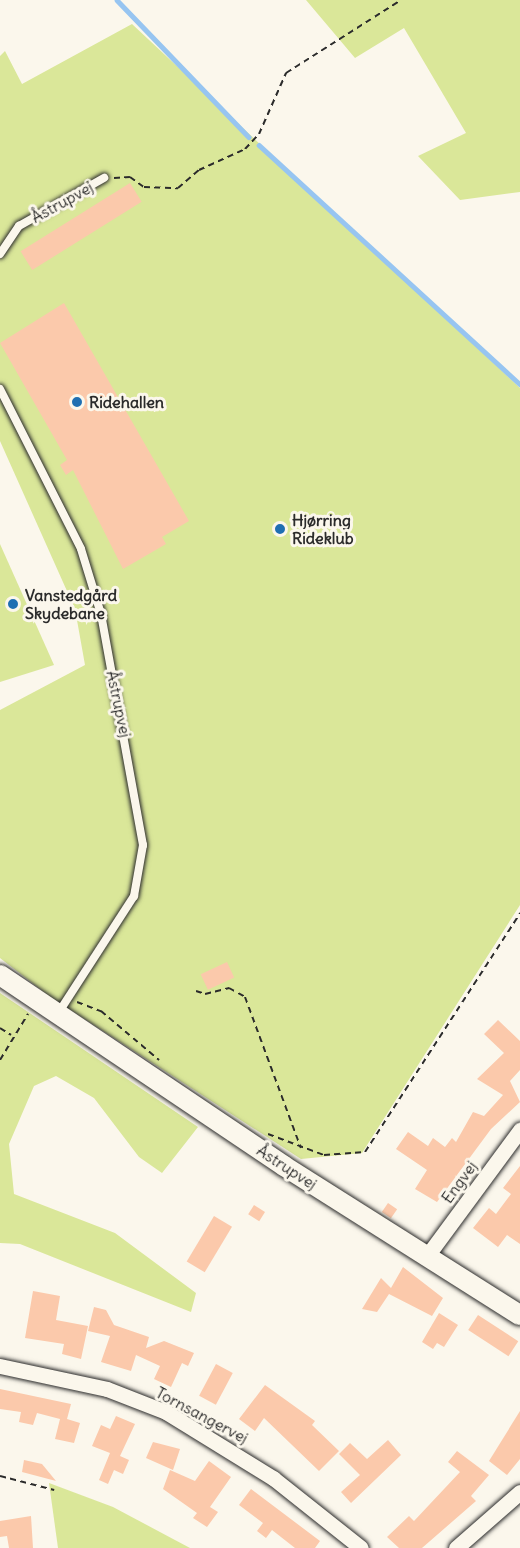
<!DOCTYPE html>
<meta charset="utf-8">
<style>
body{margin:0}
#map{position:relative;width:520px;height:1548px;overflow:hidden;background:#fbf7ec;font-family:Delius,sans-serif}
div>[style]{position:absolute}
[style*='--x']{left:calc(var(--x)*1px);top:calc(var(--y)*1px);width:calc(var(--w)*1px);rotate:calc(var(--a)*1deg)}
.green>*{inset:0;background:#dae799}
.stream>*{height:4.5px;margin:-2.25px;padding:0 2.25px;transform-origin:2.25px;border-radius:2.25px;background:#97c5f1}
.building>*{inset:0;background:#fbc9ab;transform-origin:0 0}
.path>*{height:2px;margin-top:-1px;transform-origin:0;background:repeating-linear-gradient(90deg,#2b2b2b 0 6px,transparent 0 10.5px)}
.roads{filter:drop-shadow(0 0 2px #2b2b2b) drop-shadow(0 0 2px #2b2b2b)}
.service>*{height:8px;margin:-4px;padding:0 4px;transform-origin:4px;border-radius:4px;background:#fbf7ec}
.minor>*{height:15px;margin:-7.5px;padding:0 7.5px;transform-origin:7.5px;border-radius:7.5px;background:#fbf7ec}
.tertiary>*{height:20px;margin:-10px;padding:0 10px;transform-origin:10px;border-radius:10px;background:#fbf7ec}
.dots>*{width:16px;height:16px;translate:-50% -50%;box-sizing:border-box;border:3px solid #fbf7ec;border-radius:50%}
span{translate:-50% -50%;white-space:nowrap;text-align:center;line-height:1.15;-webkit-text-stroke:6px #fbf7ec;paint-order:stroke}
.street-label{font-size:16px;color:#2b2b2b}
.poi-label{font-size:16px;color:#2b2b2b;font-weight:700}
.left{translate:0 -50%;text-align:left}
</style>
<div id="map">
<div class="green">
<div style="clip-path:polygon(306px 0,520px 0,520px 192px,460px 200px,418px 156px,466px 133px,404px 28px,355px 58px)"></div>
<div style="clip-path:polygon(132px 24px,520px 388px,520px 905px,362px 1153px,301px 1159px,49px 996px,0 958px,0 710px,85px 665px,75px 609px,0 441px,0 56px,5px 51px,22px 84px)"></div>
<div style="clip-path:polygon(0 544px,54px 665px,0 682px)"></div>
<div style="clip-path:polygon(0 993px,198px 1127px,162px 1173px,139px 1157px,94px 1098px,56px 1076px,34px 1086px,9px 1144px,14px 1194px,115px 1233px,196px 1293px,191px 1312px,20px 1244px,0 1243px)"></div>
<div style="clip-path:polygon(49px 1483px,113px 1507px,190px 1548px,58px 1548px)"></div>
</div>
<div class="stream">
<div style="--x:117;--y:0;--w:190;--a:46.1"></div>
<div style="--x:259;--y:145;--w:354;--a:42.5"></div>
</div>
<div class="building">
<div style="left:130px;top:183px;width:22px;height:129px;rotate:58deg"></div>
<div style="clip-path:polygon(64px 303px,189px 521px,162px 537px,166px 544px,123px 569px,73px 470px,66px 475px,60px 465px,67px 460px,0 343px)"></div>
<div style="left:227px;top:962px;width:17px;height:29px;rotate:65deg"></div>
<div style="clip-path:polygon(498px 1020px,520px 1041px,520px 1070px,510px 1081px,520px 1102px,491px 1129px,437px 1202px,415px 1189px,427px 1170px,396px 1149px,408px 1132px,428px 1146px,433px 1138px,445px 1147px,452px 1138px,456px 1142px,473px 1112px,484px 1116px,503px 1095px,477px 1079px,504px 1053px,484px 1034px)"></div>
<div style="clip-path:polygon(520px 1166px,520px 1244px,507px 1235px,498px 1247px,473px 1228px,489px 1208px,496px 1214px,511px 1194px,503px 1188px)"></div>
<div style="left:388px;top:1203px;width:11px;height:11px;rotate:34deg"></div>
<div style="left:254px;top:1205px;width:13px;height:11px;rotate:32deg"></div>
<div style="left:214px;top:1216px;width:21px;height:53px;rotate:31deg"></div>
<div style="clip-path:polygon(403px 1267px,443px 1298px,432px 1316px,389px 1294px,377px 1312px,362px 1309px,381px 1278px,391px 1288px)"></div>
<div style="clip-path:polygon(33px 1291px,60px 1296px,56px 1320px,88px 1326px,81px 1359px,62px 1354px,64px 1344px,25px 1338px)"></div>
<div style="clip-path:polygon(94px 1307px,106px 1310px,114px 1325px,149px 1337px,146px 1348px,164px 1341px,194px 1353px,188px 1366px,182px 1363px,171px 1387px,154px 1379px,160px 1366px,136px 1355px,131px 1371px,101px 1362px,110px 1336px,88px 1331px)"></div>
<div style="clip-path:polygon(439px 1313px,458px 1325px,444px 1347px,437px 1343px,433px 1349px,422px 1342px)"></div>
<div style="left:478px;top:1315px;width:48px;height:18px;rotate:33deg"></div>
<div style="left:216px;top:1364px;width:19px;height:36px;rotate:28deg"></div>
<div style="clip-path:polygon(265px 1385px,315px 1421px,312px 1425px,339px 1451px,319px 1471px,264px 1418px,255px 1431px,239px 1419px)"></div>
<div style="clip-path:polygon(0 1389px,71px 1404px,67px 1419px,80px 1423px,74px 1443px,55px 1439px,60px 1419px,37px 1413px,33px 1425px,19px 1422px,21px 1412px,0 1409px)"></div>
<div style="clip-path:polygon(520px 1411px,520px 1459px,507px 1475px,489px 1461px)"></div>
<div style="clip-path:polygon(116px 1416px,135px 1424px,120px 1456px,129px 1460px,123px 1474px,114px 1470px,108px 1484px,99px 1480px,110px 1453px,92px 1446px,101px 1425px,110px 1429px)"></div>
<div style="clip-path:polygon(388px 1440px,401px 1455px,351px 1503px,341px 1492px,360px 1475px,339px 1454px,350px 1443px,367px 1459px)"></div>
<div style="clip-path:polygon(153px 1442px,180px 1449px,173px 1470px,146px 1458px)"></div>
<div style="clip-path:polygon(457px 1451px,489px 1475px,471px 1496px,476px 1501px,422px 1548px,399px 1548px,387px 1537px,409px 1516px,414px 1521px,460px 1472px,448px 1462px)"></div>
<div style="clip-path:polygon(24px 1460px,42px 1464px,56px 1481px,22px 1472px)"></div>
<div style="clip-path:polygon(209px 1461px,231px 1477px,210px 1507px,218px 1512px,207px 1527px,193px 1518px,197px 1513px,163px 1489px,170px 1470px,195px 1481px)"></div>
<div style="clip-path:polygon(251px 1489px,320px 1541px,315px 1548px,295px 1548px,272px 1530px,266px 1538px,257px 1531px,263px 1523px,239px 1505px)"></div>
<div style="clip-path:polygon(31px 1516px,33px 1548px,9px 1548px,7px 1536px,0 1537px,0 1521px)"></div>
</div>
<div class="path">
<div style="--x:114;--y:178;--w:16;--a:-4"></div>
<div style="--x:130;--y:177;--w:17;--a:36"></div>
<div style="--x:144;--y:187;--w:34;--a:2"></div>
<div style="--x:178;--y:188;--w:28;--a:-41"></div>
<div style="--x:199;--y:170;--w:51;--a:-24.5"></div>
<div style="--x:245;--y:149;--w:21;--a:-47"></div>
<div style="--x:259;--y:134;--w:67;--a:-66.1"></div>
<div style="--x:286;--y:73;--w:136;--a:-32.4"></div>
<div style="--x:196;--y:991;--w:9;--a:18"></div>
<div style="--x:205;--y:994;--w:25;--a:-14"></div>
<div style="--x:229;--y:988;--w:18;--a:29"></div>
<div style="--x:245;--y:997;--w:161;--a:69.7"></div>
<div style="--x:77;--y:1002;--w:26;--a:21"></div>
<div style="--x:101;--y:1011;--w:76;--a:40.2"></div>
<div style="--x:0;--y:1028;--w:13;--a:32"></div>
<div style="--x:0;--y:1060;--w:54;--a:-58.7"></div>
<div style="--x:268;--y:1134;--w:60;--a:20.6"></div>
<div style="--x:324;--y:1155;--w:41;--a:-4.2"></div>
<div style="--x:365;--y:1152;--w:285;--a:-57"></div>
<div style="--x:0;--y:1476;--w:56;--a:14.5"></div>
</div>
<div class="roads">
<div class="service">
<div style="--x:0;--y:254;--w:34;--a:-56"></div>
<div style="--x:19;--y:226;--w:98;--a:-29.5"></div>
<div style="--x:0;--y:389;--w:179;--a:63.1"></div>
<div style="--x:81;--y:549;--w:68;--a:72.9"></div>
<div style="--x:101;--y:614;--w:235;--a:79.7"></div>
<div style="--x:143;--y:845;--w:52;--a:100"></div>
<div style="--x:134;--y:896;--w:138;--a:122.9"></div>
</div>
<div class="minor">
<div style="--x:427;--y:1256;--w:157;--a:-53.6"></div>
<div style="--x:0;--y:1366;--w:109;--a:12.1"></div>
<div style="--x:107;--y:1389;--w:63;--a:21.3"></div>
<div style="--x:166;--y:1412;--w:126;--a:31.7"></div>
<div style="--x:273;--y:1478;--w:112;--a:38.5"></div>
<div style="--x:456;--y:1548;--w:85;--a:-41.2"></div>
</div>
<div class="tertiary">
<div style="--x:0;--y:975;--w:342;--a:33.9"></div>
<div style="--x:284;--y:1166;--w:279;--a:32.3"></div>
</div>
</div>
<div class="dots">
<div style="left:77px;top:402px;background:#1f6fb2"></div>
<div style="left:280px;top:529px;background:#1f6fb2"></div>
<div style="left:13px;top:604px;background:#1f6fb2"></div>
</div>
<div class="street-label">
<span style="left:62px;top:202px;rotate:-29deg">Åstrupvej</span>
<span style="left:119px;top:704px;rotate:78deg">Åstrupvej</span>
<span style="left:287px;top:1167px;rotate:33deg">Åstrupvej</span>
<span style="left:459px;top:1182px;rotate:-54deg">Engvej</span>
<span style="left:202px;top:1415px;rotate:28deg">Tornsangervej</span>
</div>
<div class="poi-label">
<span class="left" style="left:89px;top:402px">Ridehallen</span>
<span class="left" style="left:292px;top:529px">Hjørring<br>Rideklub</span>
<span class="left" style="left:25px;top:604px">Vanstedgård<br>Skydebane</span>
</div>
</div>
